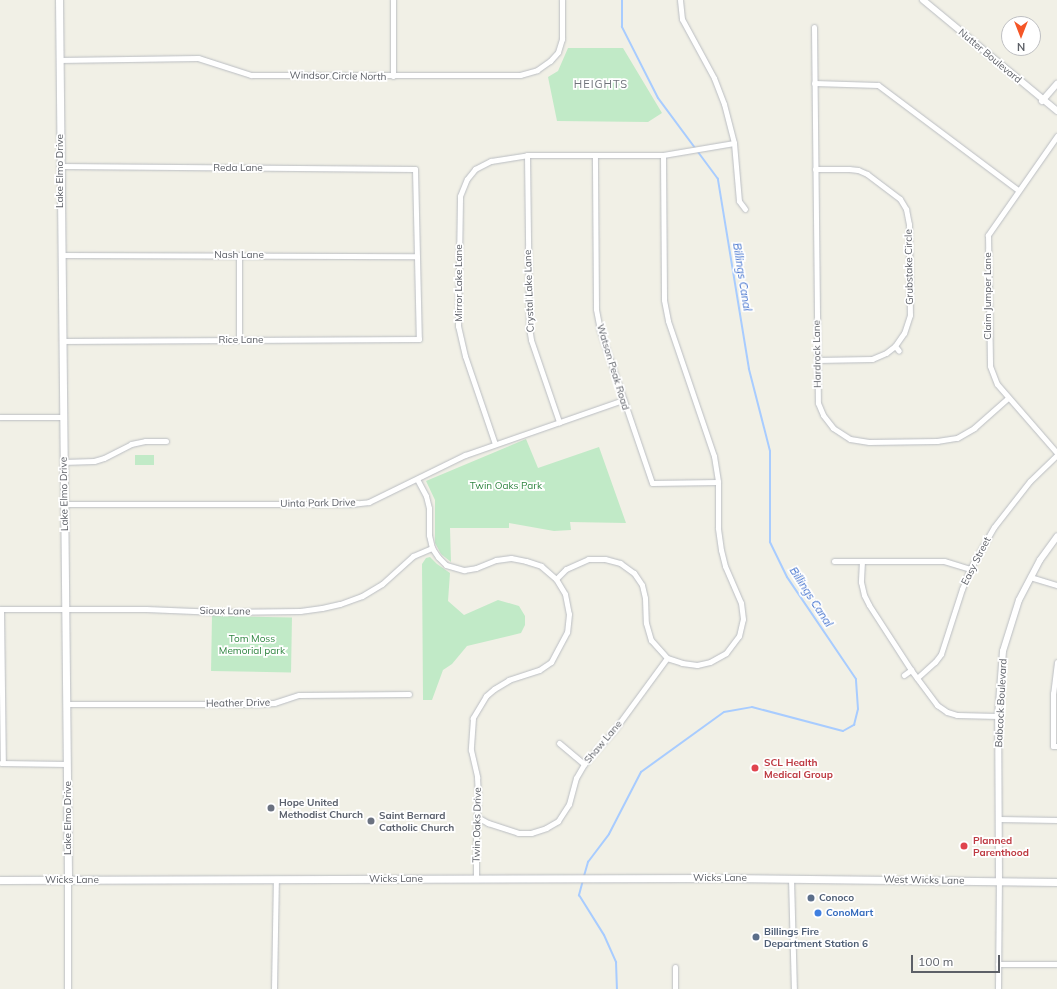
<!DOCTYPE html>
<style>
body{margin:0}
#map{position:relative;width:1057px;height:989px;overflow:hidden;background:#f1f0e6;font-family:Mulish,sans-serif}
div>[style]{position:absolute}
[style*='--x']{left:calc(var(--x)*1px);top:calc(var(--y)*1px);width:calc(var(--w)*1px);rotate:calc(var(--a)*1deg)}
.green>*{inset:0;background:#c1eac7;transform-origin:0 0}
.stream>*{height:2px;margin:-1px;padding:0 1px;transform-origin:1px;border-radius:1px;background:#a8ccff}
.roads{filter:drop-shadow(0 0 1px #babdc2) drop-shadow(0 0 1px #babdc2)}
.minor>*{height:5px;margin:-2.5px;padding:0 2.5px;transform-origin:2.5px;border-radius:2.5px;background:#fff}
.tertiary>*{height:6px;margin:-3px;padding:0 3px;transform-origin:3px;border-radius:3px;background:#fff}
.secondary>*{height:7px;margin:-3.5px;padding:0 3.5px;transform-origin:3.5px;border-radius:3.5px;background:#fff}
.dots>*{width:11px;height:11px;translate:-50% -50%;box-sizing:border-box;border:2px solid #fff;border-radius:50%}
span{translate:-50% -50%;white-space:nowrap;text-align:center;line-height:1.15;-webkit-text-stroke:3.5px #fff;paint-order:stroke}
.street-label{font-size:10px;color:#5d6067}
.park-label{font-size:10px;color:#2f8540}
.health-label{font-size:10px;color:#be3a42;font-weight:700}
.left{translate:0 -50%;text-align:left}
.worship-label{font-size:10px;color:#5b616d;font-weight:700}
.service-label{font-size:10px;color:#4e5e75;font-weight:700}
.shop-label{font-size:10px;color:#366cbe;font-weight:700}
.neighbourhood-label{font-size:11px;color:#6e7279;letter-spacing:1px}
.water-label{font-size:11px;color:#4070cc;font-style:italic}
.north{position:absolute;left:1001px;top:16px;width:40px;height:40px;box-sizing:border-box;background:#fff;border:1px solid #bebfc2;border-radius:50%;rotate:180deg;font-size:11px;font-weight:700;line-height:16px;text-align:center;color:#5d6067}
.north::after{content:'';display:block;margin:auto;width:14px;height:18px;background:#f55627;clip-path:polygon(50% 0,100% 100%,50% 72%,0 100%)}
.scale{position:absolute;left:911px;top:955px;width:89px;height:18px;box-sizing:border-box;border:2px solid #5d6067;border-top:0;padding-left:5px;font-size:12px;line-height:14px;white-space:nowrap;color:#5d6067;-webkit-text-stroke:3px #fff;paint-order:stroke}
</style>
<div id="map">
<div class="green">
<div style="clip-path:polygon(568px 48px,623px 48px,662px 113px,648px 122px,557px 121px,548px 77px,558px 71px)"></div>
<div style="clip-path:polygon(526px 439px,538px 468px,599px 447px,626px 523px,570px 522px,571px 530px,554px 531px,509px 523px,509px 528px,450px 528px,451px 562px,441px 554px,435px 543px,435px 500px,426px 481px)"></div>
<div style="left:135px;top:455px;width:19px;height:10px"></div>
<div style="clip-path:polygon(430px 557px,437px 564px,450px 573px,448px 601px,464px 615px,498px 600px,519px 606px,525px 616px,525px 625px,521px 633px,467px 646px,452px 664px,443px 670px,432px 700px,423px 700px,422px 564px,426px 558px)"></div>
<div style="left:212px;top:616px;width:80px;height:55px;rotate:1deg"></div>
</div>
<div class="stream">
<div style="--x:584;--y:876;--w:15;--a:-74"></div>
<div style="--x:588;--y:862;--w:35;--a:-53"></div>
<div style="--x:609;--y:834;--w:70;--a:-62.7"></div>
<div style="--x:641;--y:772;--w:102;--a:-35.9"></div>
<div style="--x:724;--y:712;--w:28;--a:-10"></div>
<div style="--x:752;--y:707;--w:94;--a:14.8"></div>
<div style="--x:843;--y:731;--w:13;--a:-29"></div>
<div style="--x:854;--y:725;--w:16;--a:-76"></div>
<div style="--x:858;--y:709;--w:30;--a:-94"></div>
<div style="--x:856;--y:679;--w:123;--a:-124.1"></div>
<div style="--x:787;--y:577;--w:39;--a:-116"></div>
<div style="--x:770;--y:542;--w:91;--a:-90"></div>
<div style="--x:770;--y:451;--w:85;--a:-104.4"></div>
<div style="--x:749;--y:369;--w:193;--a:-99.3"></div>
<div style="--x:718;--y:179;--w:101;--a:-126.5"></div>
<div style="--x:658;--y:98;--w:80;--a:-116.9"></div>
<div style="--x:622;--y:27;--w:27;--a:-90"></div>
<div style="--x:583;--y:880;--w:16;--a:105"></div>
<div style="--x:579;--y:895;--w:47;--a:58"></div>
<div style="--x:604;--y:935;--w:30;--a:66"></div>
<div style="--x:616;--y:962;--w:27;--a:88"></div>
</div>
<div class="roads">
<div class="minor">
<div style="--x:393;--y:0;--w:76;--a:90"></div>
<div style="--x:680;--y:0;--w:19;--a:84"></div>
<div style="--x:682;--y:19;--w:67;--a:61.5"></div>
<div style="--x:714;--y:78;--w:28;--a:69"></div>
<div style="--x:724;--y:104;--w:40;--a:75.6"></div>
<div style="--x:734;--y:143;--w:58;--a:85.1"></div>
<div style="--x:739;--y:201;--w:10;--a:53"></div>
<div style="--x:814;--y:27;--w:376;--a:89.4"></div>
<div style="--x:818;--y:403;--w:13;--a:67"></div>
<div style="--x:823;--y:415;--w:16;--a:52"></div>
<div style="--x:833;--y:428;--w:20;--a:33"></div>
<div style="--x:850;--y:439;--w:19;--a:9"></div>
<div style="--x:869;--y:442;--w:68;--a:-0.8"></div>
<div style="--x:937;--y:441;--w:20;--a:-9"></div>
<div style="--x:957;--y:438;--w:20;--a:-30"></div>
<div style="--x:974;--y:428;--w:45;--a:-41.4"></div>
<div style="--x:59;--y:60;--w:139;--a:-0.8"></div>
<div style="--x:198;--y:58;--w:56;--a:17.8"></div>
<div style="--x:251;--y:75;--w:269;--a:0"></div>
<div style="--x:520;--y:75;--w:18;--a:-16"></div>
<div style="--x:537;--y:70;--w:16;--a:-35"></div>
<div style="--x:550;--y:61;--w:12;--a:-48"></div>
<div style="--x:558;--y:52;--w:14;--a:-73"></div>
<div style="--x:562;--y:39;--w:39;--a:-90"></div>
<div style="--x:814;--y:83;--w:64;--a:1.8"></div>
<div style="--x:878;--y:85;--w:175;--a:36.9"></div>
<div style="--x:1057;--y:136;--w:121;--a:124.9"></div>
<div style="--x:988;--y:235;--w:131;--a:89.1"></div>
<div style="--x:990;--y:366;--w:19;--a:69"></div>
<div style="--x:997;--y:384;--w:91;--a:49"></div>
<div style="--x:527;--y:155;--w:172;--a:89.3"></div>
<div style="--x:529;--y:327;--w:13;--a:81"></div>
<div style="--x:531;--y:340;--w:87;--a:71.1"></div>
<div style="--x:663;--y:155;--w:145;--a:89.6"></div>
<div style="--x:664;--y:300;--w:21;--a:79"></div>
<div style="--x:668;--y:321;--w:143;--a:71.2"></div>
<div style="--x:714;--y:456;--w:26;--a:81"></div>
<div style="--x:60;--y:166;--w:355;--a:0.5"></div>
<div style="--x:415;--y:169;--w:170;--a:88.7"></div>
<div style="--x:419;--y:339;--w:356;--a:179.7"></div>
<div style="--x:815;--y:169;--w:34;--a:0"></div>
<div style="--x:849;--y:169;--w:9;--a:6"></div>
<div style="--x:858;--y:170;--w:10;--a:24"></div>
<div style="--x:867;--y:174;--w:41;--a:37.1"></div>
<div style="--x:900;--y:199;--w:12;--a:59"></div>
<div style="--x:906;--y:209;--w:15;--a:79"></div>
<div style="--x:909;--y:224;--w:91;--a:89.4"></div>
<div style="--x:910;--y:315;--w:19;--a:108"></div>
<div style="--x:904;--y:333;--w:16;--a:125"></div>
<div style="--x:895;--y:346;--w:11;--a:142"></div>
<div style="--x:886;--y:353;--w:15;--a:157"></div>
<div style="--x:872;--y:359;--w:55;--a:179"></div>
<div style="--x:61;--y:255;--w:356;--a:0.2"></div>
<div style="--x:239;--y:255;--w:85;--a:90"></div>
<div style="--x:895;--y:346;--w:6;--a:51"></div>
<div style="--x:0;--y:417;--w:63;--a:0"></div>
<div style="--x:495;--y:444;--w:93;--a:-108.8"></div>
<div style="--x:465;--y:356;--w:31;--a:-103"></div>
<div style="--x:458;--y:326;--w:130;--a:-89.1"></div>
<div style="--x:460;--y:196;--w:18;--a:-68"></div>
<div style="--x:467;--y:179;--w:13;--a:-51"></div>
<div style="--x:475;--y:169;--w:18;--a:-27"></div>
<div style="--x:491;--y:161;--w:36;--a:-9"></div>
<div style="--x:527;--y:155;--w:136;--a:0"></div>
<div style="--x:663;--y:155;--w:72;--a:-9.6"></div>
<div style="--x:63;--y:462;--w:31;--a:-2"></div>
<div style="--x:94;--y:461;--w:10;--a:-17"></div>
<div style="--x:104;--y:458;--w:30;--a:-27"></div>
<div style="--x:131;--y:444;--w:14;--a:-12"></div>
<div style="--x:145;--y:441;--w:21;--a:0"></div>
<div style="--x:417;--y:479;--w:19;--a:62"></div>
<div style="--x:426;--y:496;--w:12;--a:76"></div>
<div style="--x:429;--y:508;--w:27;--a:90"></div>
<div style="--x:429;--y:535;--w:13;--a:77"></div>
<div style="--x:432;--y:548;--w:11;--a:56"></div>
<div style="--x:438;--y:557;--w:11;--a:45"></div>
<div style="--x:446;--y:565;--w:19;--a:16"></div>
<div style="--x:464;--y:570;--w:12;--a:-9"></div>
<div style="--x:476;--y:568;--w:22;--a:-22"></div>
<div style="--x:496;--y:560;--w:15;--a:-8"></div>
<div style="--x:511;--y:558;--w:15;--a:11"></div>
<div style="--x:526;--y:561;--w:16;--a:18"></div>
<div style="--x:541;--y:566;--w:20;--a:41"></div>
<div style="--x:556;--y:579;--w:17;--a:59"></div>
<div style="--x:565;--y:594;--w:20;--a:79"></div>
<div style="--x:569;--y:614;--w:18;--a:96"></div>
<div style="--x:567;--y:632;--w:34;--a:118"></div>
<div style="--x:551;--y:662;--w:14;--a:146"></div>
<div style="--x:539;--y:670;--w:32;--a:162"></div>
<div style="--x:509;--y:680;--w:17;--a:149"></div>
<div style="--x:494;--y:689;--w:11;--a:139"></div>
<div style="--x:486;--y:696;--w:26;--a:121"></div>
<div style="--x:473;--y:718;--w:32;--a:94"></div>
<div style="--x:471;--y:750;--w:28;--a:77"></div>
<div style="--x:477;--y:777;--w:17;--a:87"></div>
<div style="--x:478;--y:794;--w:41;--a:92.8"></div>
<div style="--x:476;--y:835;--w:44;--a:90"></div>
<div style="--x:64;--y:504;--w:287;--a:0"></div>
<div style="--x:351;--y:504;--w:18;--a:-6"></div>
<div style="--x:369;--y:502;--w:107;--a:-26.1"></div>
<div style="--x:465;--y:455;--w:167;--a:-19.2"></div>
<div style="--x:834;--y:561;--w:110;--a:0"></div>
<div style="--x:944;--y:561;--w:27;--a:17"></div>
<div style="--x:862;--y:561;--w:21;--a:93"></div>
<div style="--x:861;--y:582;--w:13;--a:77"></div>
<div style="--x:864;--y:595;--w:11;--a:63"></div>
<div style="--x:869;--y:605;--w:77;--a:57.1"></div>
<div style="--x:911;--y:670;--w:44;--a:53.4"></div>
<div style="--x:937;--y:705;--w:12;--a:35"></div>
<div style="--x:947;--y:712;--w:10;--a:17"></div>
<div style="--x:957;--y:715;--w:41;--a:1.4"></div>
<div style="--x:1030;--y:577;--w:28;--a:17"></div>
<div style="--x:556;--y:579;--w:14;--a:-45"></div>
<div style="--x:566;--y:569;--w:24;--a:-24"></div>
<div style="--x:588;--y:559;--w:17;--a:0"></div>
<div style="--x:605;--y:559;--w:16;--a:15"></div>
<div style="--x:620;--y:563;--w:17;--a:36"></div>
<div style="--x:634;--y:573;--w:14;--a:56"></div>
<div style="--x:642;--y:585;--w:13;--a:77"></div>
<div style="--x:645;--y:598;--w:25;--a:88"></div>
<div style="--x:646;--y:623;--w:18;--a:74"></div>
<div style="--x:651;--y:640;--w:24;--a:48"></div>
<div style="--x:667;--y:658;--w:16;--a:18"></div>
<div style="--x:682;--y:663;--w:15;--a:8"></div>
<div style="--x:697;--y:665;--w:13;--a:-13"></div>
<div style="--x:710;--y:662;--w:18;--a:-29"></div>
<div style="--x:726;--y:653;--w:21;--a:-53"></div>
<div style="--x:739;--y:636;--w:17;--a:-77"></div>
<div style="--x:743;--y:619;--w:16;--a:-97"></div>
<div style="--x:741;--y:603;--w:40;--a:-113.4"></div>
<div style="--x:725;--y:566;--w:16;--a:-104"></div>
<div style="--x:721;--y:550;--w:22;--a:-98"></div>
<div style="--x:718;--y:528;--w:46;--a:-90"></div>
<div style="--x:718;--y:482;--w:66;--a:179.1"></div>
<div style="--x:652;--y:483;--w:162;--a:-108.8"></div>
<div style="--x:600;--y:330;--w:21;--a:-101"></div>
<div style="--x:596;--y:309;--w:153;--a:-90.4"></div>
<div style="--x:0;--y:609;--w:146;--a:0"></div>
<div style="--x:146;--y:609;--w:72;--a:2.4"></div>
<div style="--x:218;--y:612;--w:82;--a:-0.7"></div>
<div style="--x:300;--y:611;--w:22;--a:-8"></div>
<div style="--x:322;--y:608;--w:18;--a:-13"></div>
<div style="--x:340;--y:604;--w:23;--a:-20"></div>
<div style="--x:362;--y:596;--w:23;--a:-31"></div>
<div style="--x:382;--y:584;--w:42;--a:-42.1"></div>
<div style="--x:413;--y:556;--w:21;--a:-23"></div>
<div style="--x:1;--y:609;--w:154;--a:89.3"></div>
<div style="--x:1057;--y:662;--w:31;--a:97"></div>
<div style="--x:1053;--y:693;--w:53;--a:90"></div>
<div style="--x:1053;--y:746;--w:4;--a:0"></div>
<div style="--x:904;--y:675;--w:9;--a:-36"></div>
<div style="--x:917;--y:678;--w:24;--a:-42"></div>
<div style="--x:935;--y:662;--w:10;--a:-53"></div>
<div style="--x:941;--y:654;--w:68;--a:-72.1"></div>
<div style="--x:962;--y:589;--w:22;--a:-68"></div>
<div style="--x:970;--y:569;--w:48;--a:-60.3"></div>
<div style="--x:994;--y:527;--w:58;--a:-52"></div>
<div style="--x:1030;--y:481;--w:37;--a:-44"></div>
<div style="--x:66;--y:704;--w:191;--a:0"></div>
<div style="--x:257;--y:704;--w:17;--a:-3"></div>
<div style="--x:274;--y:703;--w:26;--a:-18"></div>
<div style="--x:299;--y:695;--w:110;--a:-0.5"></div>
<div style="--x:559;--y:743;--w:33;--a:40"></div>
<div style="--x:1;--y:763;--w:66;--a:0.9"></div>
<div style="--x:477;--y:817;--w:13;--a:29"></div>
<div style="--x:488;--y:823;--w:32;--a:18"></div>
<div style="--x:518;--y:833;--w:13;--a:0"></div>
<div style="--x:531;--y:833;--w:16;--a:-18"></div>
<div style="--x:546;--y:828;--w:14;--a:-30"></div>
<div style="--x:558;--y:821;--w:20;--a:-57"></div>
<div style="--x:569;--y:804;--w:27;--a:-75"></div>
<div style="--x:576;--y:778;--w:16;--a:-60"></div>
<div style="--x:584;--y:764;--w:47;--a:-48.5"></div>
<div style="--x:615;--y:729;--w:88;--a:-53.8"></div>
<div style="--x:999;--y:819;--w:58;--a:1"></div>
<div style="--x:791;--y:878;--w:111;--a:88.5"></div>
<div style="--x:998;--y:964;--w:59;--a:0"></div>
<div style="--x:274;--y:989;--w:110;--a:-89"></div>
<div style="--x:675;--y:989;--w:22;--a:-90"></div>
<div style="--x:998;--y:989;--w:108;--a:-89.5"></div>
</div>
<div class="tertiary">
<div style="--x:923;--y:0;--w:174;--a:39.6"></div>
<div style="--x:1042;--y:101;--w:23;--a:-49"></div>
<div style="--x:68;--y:880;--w:109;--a:90"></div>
<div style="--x:999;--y:881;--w:165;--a:-90.3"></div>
<div style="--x:998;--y:716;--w:65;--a:-85.6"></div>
<div style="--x:1003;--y:651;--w:53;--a:-72.6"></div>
<div style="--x:1019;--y:600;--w:45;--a:-62.3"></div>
<div style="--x:1040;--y:560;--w:29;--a:-54"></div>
</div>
<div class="secondary">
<div style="--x:59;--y:0;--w:880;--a:89.41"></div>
<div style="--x:0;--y:880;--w:726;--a:-0.16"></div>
<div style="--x:726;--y:878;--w:331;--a:0.7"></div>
</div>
</div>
<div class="dots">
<div style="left:755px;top:768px;background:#e0444e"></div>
<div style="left:271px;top:808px;background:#6b7280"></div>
<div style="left:371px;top:821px;background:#6b7280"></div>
<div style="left:964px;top:846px;background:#e0444e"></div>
<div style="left:811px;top:898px;background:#5c6f8a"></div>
<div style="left:818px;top:913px;background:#3f7fe0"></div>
<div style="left:756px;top:937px;background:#5c6f8a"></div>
</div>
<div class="street-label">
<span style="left:990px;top:56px;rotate:40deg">Nutter Boulevard</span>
<span style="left:338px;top:76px;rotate:1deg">Windsor Circle North</span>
<span style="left:238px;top:168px">Reda Lane</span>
<span style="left:60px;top:171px;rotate:-90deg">Lake Elmo Drive</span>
<span style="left:239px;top:255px">Nash Lane</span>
<span style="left:909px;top:267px;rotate:-91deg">Grubstake Circle</span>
<span style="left:459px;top:283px;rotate:-90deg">Mirror Lake Lane</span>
<span style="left:529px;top:291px;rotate:-92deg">Crystal Lake Lane</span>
<span style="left:988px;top:296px;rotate:-90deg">Claim Jumper Lane</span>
<span style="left:241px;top:340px">Rice Lane</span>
<span style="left:817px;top:354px;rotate:-91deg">Hardrock Lane</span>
<span style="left:613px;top:367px;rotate:73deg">Watson Peak Road</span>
<span style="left:64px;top:494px;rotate:-91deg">Lake Elmo Drive</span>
<span style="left:318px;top:503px;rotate:-1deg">Uinta Park Drive</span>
<span style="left:976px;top:561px;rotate:-63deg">Easy Street</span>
<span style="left:225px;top:611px;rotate:1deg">Sioux Lane</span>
<span style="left:238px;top:703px;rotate:-1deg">Heather Drive</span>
<span style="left:1001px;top:703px;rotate:-87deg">Babcock Boulevard</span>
<span style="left:603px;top:742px;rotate:-50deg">Shaw Lane</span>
<span style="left:68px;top:818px;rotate:-90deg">Lake Elmo Drive</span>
<span style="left:477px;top:825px;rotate:-89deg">Twin Oaks Drive</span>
<span style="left:720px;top:878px">Wicks Lane</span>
<span style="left:396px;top:879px">Wicks Lane</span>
<span style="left:72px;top:880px">Wicks Lane</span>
<span style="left:924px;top:880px;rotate:1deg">West Wicks Lane</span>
</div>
<div class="park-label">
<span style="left:506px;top:486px">Twin Oaks Park</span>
<span style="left:252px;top:644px">Tom Moss<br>Memorial park</span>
</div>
<div class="health-label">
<span class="left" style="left:764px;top:768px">SCL Health<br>Medical Group</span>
<span class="left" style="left:973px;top:846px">Planned<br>Parenthood</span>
</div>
<div class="worship-label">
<span class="left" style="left:279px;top:808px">Hope United<br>Methodist Church</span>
<span class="left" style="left:379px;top:821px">Saint Bernard<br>Catholic Church</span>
</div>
<div class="service-label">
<span class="left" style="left:819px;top:898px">Conoco</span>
<span class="left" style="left:764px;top:937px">Billings Fire<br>Department Station 6</span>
</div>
<div class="shop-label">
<span class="left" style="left:826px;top:913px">ConoMart</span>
</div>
<div class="neighbourhood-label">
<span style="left:601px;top:84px">HEIGHTS</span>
</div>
<div class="water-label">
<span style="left:742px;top:277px;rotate:81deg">Billings Canal</span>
<span style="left:811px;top:597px;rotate:57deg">Billings Canal</span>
</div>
<div class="north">N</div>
<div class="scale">100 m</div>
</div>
